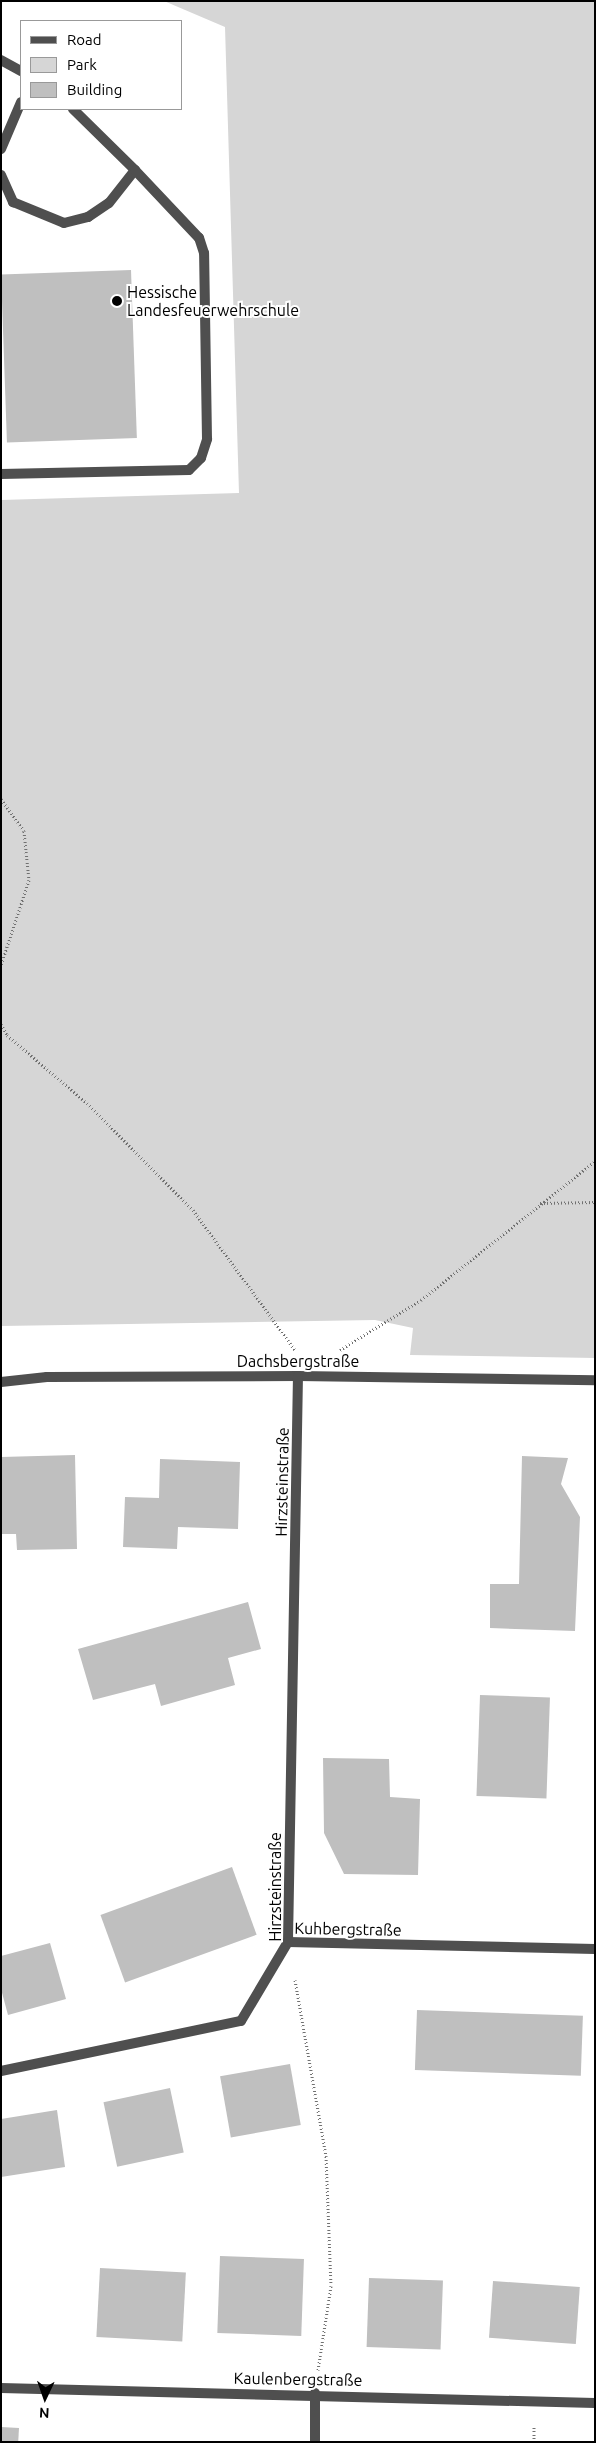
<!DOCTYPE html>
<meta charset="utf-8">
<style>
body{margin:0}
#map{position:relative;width:596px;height:2443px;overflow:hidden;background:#fff;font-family:Ubuntu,sans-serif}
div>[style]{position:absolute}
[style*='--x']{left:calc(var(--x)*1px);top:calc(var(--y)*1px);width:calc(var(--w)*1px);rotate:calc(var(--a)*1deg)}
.green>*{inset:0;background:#d6d6d6}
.building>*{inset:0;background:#bfbfbf;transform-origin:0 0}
.path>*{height:3px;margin-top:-1.5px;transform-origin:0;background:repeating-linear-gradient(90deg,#717171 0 1px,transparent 0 3.5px)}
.service>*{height:10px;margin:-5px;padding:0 5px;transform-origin:5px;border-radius:5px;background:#4f4f4f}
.minor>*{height:10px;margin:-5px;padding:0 5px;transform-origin:5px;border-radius:5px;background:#4f4f4f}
.dots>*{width:14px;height:14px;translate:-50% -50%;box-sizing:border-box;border:2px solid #fff;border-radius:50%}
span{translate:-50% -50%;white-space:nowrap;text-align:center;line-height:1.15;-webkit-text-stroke:4px #fff;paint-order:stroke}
.poi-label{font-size:16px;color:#000}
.left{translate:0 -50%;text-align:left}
.street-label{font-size:16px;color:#000}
.frame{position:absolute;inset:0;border:2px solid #000;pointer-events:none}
.legend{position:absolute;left:20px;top:20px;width:162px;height:90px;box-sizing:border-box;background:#fff;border:1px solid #999;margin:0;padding:6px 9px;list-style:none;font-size:15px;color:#000}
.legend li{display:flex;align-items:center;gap:10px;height:25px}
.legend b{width:25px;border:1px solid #999}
.north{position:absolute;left:20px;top:2373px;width:50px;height:50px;-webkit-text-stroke:4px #fff;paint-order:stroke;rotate:183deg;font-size:14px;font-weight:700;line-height:20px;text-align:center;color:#000}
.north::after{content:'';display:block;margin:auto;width:18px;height:22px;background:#000;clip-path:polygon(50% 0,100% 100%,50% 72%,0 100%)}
</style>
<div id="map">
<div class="green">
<div style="clip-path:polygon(164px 1px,595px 1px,595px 1358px,410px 1355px,413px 1328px,375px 1320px,1px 1326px,1px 500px,239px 493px,225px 27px)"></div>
</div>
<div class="building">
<div style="left:131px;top:270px;width:168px;height:130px;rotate:88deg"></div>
<div style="clip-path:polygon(75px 1455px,77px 1549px,17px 1550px,16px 1534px,1px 1534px,1px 1457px)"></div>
<div style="clip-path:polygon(522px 1456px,568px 1458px,561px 1484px,580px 1517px,575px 1631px,490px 1628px,490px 1584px,519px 1584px)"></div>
<div style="clip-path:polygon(160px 1459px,240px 1462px,238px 1529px,178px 1527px,177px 1549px,123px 1547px,125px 1497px,159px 1498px)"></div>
<div style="clip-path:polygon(248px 1602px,261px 1649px,228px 1658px,235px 1685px,161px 1706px,155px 1684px,93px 1700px,78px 1649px)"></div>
<div style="left:480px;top:1695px;width:70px;height:101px;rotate:2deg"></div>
<div style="clip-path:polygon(323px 1758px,389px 1759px,390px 1797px,420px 1799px,418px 1875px,344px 1874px,324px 1833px)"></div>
<div style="left:232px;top:1867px;width:72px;height:140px;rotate:70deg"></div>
<div style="clip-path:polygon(50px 1943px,66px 1999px,8px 2015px,1px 1989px,1px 1956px)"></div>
<div style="left:417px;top:2010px;width:166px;height:60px;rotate:2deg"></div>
<div style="left:290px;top:2064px;width:62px;height:71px;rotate:80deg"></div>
<div style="left:170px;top:2088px;width:66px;height:68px;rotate:78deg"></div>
<div style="clip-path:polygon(57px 2110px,65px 2167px,1px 2177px,1px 2119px)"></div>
<div style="left:220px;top:2256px;width:84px;height:77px;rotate:2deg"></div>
<div style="left:100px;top:2268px;width:86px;height:69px;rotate:3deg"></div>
<div style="left:369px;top:2278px;width:74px;height:69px;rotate:2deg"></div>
<div style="left:493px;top:2281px;width:87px;height:57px;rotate:4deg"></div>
<div style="left:1px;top:2427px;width:18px;height:15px;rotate:3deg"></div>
</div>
<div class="path">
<div style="--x:1;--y:799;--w:39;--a:54"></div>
<div style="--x:24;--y:831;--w:49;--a:84.2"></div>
<div style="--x:29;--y:880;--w:89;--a:108.2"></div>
<div style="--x:1;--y:1024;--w:13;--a:61"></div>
<div style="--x:7;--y:1035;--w:105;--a:40.4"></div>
<div style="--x:87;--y:1103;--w:151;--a:45.3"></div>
<div style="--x:193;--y:1210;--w:173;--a:53.9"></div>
<div style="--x:540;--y:1203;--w:55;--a:-1"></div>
<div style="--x:340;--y:1350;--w:95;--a:-31.7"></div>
<div style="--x:421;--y:1300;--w:223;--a:-38.6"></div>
<div style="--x:295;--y:1980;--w:179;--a:80"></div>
<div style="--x:326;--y:2156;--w:130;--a:87.8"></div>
<div style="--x:331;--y:2286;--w:85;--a:98.8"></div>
<div style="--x:534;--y:2427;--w:15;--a:90"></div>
</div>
<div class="service">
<div style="--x:1;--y:60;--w:23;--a:29"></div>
<div style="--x:1;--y:149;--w:51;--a:-66.9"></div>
<div style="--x:1;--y:175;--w:30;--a:66"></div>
<div style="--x:13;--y:202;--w:55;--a:22.4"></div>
<div style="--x:64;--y:223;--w:25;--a:-14"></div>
<div style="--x:88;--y:217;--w:25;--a:-34"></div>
<div style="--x:109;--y:203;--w:42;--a:-51.8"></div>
<div style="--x:135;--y:170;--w:87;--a:-135.5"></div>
<div style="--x:1;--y:474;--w:188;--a:-1.2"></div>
<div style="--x:189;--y:470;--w:17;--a:-45"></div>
<div style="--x:201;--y:458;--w:20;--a:-72"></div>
<div style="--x:207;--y:439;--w:186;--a:-90.9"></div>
<div style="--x:204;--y:253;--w:16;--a:-108"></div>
<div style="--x:199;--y:238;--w:93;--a:-133.3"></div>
</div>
<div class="minor">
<div style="--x:1;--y:1382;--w:46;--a:-6.2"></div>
<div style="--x:47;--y:1377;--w:251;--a:-0.2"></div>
<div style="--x:298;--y:1376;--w:297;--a:0.8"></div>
<div style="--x:288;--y:1942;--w:566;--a:-88.99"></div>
<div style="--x:1;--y:2071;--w:245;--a:-11.8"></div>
<div style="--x:241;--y:2021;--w:92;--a:-59.3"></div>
<div style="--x:288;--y:1942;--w:307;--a:1.3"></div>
<div style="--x:1;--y:2388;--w:594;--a:1.45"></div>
<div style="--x:315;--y:2442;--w:49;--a:-90"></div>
</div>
<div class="dots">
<div style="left:117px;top:301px;background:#000"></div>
</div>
<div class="poi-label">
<span class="left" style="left:127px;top:301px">Hessische<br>Landesfeuerwehrschule</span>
</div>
<div class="street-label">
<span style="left:298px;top:1361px">Dachsbergstraße</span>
<span style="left:282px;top:1482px;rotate:-89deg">Hirzsteinstraße</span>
<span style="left:275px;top:1887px;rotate:-90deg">Hirzsteinstraße</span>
<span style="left:348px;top:1929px;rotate:1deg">Kuhbergstraße</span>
<span style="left:298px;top:2379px;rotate:1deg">Kaulenbergstraße</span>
</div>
<div class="frame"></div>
<ul class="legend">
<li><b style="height:6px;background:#4f4f4f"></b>Road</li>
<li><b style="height:14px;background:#d6d6d6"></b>Park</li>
<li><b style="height:14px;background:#bfbfbf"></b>Building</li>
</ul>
<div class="north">N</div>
</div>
